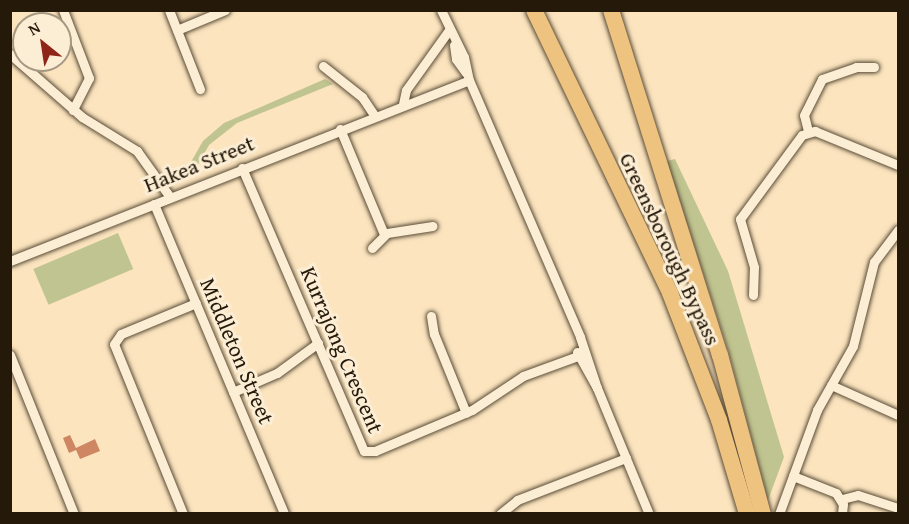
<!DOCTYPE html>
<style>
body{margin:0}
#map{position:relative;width:909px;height:524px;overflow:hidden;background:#fbe4be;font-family:"Gentium Book Plus",serif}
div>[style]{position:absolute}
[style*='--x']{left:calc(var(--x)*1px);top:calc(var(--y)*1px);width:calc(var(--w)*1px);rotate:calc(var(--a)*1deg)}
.green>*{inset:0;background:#c0c490;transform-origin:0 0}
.building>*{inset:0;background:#cf8663}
.roads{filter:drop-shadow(0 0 2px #5a4c37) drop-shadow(0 0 2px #5a4c37)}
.street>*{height:9px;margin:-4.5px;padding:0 4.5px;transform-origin:4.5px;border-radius:4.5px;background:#fcedd5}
.highway>*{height:16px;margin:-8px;padding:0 8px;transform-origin:8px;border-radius:8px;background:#eec27f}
span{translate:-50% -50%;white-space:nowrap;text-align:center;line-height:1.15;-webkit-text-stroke:6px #fcedd5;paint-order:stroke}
.street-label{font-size:22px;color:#251a0a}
.frame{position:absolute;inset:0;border:12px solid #251a0a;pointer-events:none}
.north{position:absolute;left:12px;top:12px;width:60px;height:60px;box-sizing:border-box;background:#fcedd5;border:2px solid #a69984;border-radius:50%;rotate:330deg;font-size:16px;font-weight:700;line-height:24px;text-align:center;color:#251a0a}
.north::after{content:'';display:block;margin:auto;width:21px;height:27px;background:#8f2418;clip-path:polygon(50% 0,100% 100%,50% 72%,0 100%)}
</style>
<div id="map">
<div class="green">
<div style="clip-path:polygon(325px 79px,333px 84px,237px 123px,209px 145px,191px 177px,183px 176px,203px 141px,224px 123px)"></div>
<div style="clip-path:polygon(675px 159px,728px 271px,784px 457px,768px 500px,729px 353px,667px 161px)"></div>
<div style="left:118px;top:233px;width:39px;height:92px;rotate:67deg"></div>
</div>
<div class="building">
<div style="clip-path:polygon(70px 435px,76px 448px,95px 439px,100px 451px,80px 459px,76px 450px,69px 453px,63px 438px)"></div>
</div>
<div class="roads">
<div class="street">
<div style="--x:63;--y:10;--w:73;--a:69.1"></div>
<div style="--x:89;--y:78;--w:36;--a:117"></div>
<div style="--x:169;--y:10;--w:85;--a:68.6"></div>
<div style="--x:441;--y:10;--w:52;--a:63.9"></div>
<div style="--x:464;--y:57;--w:24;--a:78"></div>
<div style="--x:469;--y:80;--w:280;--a:66.6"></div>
<div style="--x:580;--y:337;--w:54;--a:71.6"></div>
<div style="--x:177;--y:30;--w:52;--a:-22.6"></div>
<div style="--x:454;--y:45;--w:14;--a:82"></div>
<div style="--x:456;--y:59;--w:17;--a:54"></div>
<div style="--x:10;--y:54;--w:96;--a:41.2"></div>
<div style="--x:82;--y:117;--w:65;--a:31.7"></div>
<div style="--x:137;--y:151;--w:57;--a:54.3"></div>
<div style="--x:323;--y:66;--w:50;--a:38.5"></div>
<div style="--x:362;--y:97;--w:22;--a:56"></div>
<div style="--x:403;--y:104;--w:14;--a:-78"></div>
<div style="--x:406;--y:90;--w:74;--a:-54.4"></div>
<div style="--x:340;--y:129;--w:114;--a:67.3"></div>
<div style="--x:808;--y:131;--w:16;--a:-104"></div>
<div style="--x:804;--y:115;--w:40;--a:-63.4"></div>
<div style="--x:822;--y:79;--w:36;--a:-19"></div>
<div style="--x:856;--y:67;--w:18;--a:0"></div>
<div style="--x:242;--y:168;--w:308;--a:66.7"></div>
<div style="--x:364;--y:451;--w:11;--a:0"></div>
<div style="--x:375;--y:451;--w:105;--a:-22.9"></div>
<div style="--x:472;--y:410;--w:61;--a:-33.7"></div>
<div style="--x:523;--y:376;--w:59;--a:-20"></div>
<div style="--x:578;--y:356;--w:7;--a:-56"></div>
<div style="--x:154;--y:204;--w:336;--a:67.2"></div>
<div style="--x:372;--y:248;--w:21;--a:-45"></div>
<div style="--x:387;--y:233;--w:46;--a:-8.8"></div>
<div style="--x:10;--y:261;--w:493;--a:-21.5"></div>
<div style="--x:753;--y:295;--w:28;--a:-88"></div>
<div style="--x:754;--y:267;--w:50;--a:-106.3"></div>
<div style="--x:740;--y:219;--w:104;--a:-53.6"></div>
<div style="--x:802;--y:135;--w:14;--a:-17"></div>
<div style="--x:815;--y:131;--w:90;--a:22.3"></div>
<div style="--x:431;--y:316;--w:18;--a:81"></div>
<div style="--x:434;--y:334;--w:85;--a:67.9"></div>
<div style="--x:577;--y:352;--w:41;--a:60.9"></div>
<div style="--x:597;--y:388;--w:136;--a:67.6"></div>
<div style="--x:10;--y:355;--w:171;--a:68.1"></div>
<div style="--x:831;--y:385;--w:73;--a:24.1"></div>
<div style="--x:233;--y:392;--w:48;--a:-23.4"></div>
<div style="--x:277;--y:373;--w:51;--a:-36.2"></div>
<div style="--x:793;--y:476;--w:46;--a:21.6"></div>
<div style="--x:836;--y:493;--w:13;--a:58"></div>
<div style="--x:843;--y:504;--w:10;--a:96"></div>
<div style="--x:842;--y:499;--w:16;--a:-14"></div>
<div style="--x:858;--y:495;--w:42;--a:18"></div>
<div style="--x:183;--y:514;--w:183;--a:-112.1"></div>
<div style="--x:114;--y:344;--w:12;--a:-55"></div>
<div style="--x:121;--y:334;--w:81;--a:-22.5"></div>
<div style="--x:500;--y:514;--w:22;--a:-39"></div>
<div style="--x:517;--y:500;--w:117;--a:-21.1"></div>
<div style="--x:779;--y:514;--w:111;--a:-69.9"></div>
<div style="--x:817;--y:410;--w:73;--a:-60.6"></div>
<div style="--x:853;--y:346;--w:87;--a:-76"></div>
<div style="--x:874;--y:262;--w:40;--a:-53"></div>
</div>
<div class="highway">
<div style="--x:534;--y:10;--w:314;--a:64.3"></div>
<div style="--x:670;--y:293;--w:136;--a:68.9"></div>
<div style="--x:719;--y:420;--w:98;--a:73.4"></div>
<div style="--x:611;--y:10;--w:362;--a:72.5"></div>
<div style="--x:720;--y:355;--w:165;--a:74.9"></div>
</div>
</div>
<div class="street-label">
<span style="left:199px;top:164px;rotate:-22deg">Hakea Street</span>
<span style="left:670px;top:249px;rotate:65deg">Greensborough Bypass</span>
<span style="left:342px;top:350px;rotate:67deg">Kurrajong Crescent</span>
<span style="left:237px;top:351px;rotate:67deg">Middleton Street</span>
</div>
<div class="frame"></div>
<div class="north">N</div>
</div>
